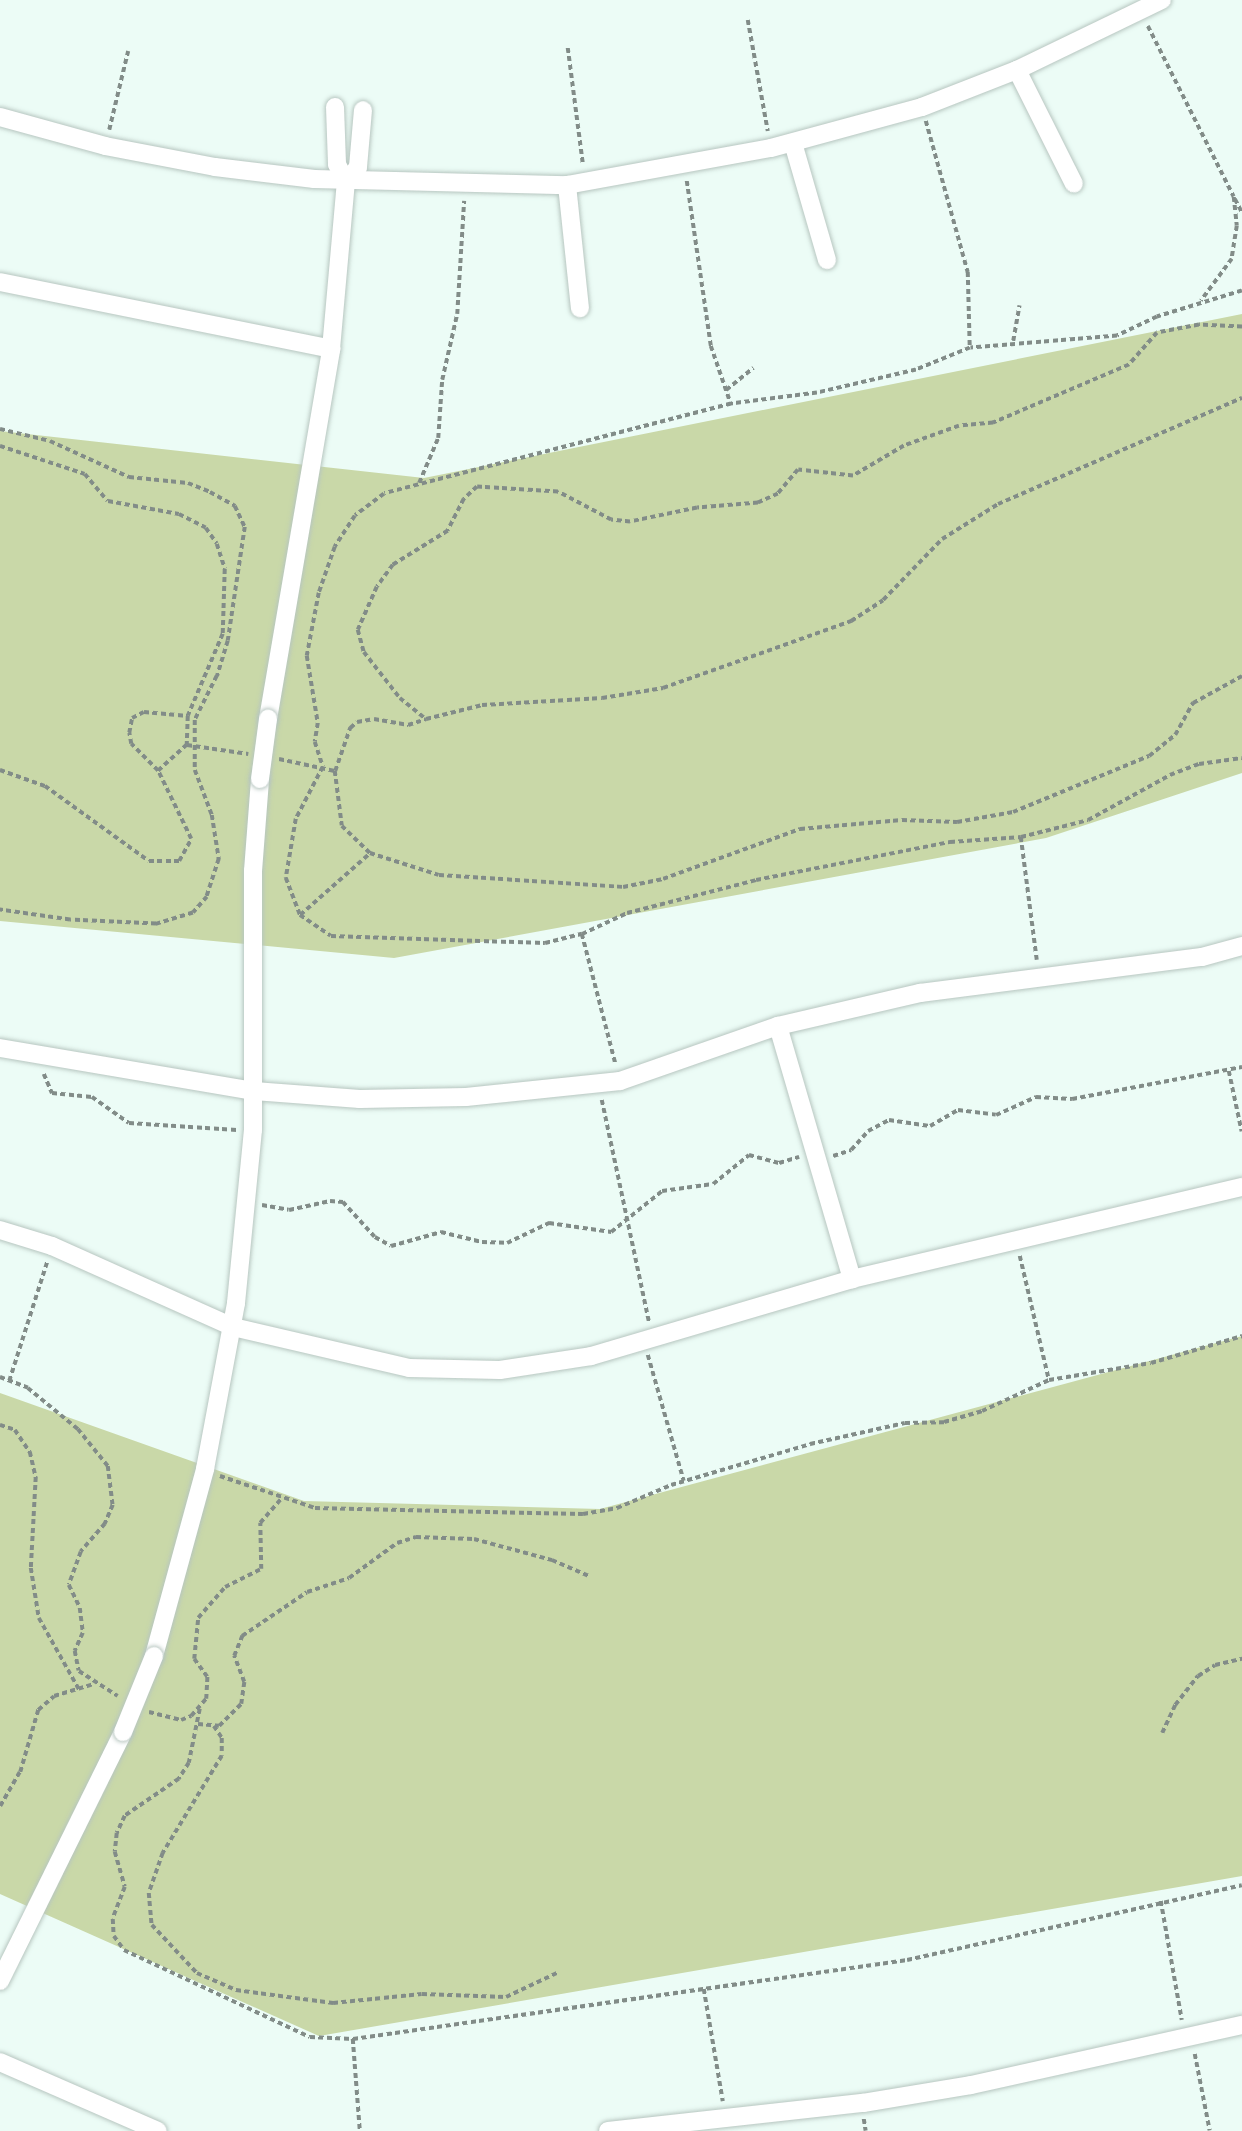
<!DOCTYPE html>
<style>
body{margin:0}
#map{position:relative;width:1242px;height:2131px;overflow:hidden;background:#ecfcf6;font-family:Karla,sans-serif}
div>[style]{position:absolute}
[style*='--x']{left:calc(var(--x)*1px);top:calc(var(--y)*1px);width:calc(var(--w)*1px);rotate:calc(var(--a)*1deg)}
.green>*{inset:0;background:#c9d8a8}
.path>*{height:3.5px;margin-top:-1.75px;transform-origin:0;background:repeating-linear-gradient(90deg,#828c88 0 5px,transparent 0 8.5px)}
.roads{filter:drop-shadow(0 0 2px #b7c6c0) drop-shadow(0 0 2px #b7c6c0)}
.street>*{height:18px;margin:-9px;padding:0 9px;transform-origin:9px;border-radius:9px;background:#fff}
.bridges{filter:drop-shadow(0 0 2px #b7c6c0) drop-shadow(0 0 2px #b7c6c0)}
.street-bridge>*{height:18px;margin:-9px;padding:0 9px;transform-origin:9px;border-radius:9px;background:#fff}
span{translate:-50% -50%;white-space:nowrap;text-align:center;line-height:1.15;-webkit-text-stroke:5px #fff;paint-order:stroke}
</style>
<div id="map">
<div class="green">
<div style="clip-path:polygon(1242px 314px,1242px 773px,1046px 838px,394px 958px,0 921px,0 431px,424px 478px)"></div>
<div style="clip-path:polygon(1242px 1336px,1242px 1876px,319px 2036px,0 1894px,0 1393px,304px 1501px,600px 1509px)"></div>
</div>
<div class="path">
<div style="--x:748;--y:20;--w:113;--a:79.8"></div>
<div style="--x:1148;--y:26;--w:191;--a:63.3"></div>
<div style="--x:1234;--y:197;--w:29;--a:84"></div>
<div style="--x:1237;--y:226;--w:33;--a:99"></div>
<div style="--x:1232;--y:259;--w:52;--a:126.4"></div>
<div style="--x:568;--y:48;--w:116;--a:82.6"></div>
<div style="--x:926;--y:121;--w:157;--a:74.5"></div>
<div style="--x:968;--y:272;--w:76;--a:88.5"></div>
<div style="--x:109;--y:130;--w:81;--a:-76.5"></div>
<div style="--x:687;--y:181;--w:167;--a:81.7"></div>
<div style="--x:711;--y:346;--w:61;--a:71"></div>
<div style="--x:1235;--y:199;--w:15;--a:62"></div>
<div style="--x:1242;--y:291;--w:89;--a:163"></div>
<div style="--x:1157;--y:317;--w:44;--a:154.6"></div>
<div style="--x:1117;--y:336;--w:147;--a:175.3"></div>
<div style="--x:970;--y:348;--w:58;--a:157.8"></div>
<div style="--x:916;--y:370;--w:102;--a:166.9"></div>
<div style="--x:817;--y:393;--w:87;--a:172.7"></div>
<div style="--x:731;--y:404;--w:358;--a:165.5"></div>
<div style="--x:384;--y:494;--w:36;--a:143"></div>
<div style="--x:355;--y:516;--w:37;--a:123"></div>
<div style="--x:335;--y:547;--w:49;--a:109.2"></div>
<div style="--x:319;--y:593;--w:64;--a:100.8"></div>
<div style="--x:307;--y:656;--w:68;--a:80.7"></div>
<div style="--x:318;--y:723;--w:19;--a:99"></div>
<div style="--x:315;--y:742;--w:26;--a:72"></div>
<div style="--x:323;--y:767;--w:59;--a:117.4"></div>
<div style="--x:296;--y:819;--w:60;--a:99.6"></div>
<div style="--x:286;--y:878;--w:40;--a:69"></div>
<div style="--x:300;--y:915;--w:37;--a:34"></div>
<div style="--x:331;--y:936;--w:214;--a:1.9"></div>
<div style="--x:545;--y:943;--w:38;--a:-14"></div>
<div style="--x:582;--y:934;--w:50;--a:-25"></div>
<div style="--x:627;--y:913;--w:133;--a:-14.3"></div>
<div style="--x:756;--y:880;--w:198;--a:-11.1"></div>
<div style="--x:950;--y:842;--w:71;--a:-4"></div>
<div style="--x:1021;--y:837;--w:69;--a:-14.2"></div>
<div style="--x:1088;--y:820;--w:94;--a:-28.8"></div>
<div style="--x:1170;--y:775;--w:31;--a:-21"></div>
<div style="--x:1199;--y:764;--w:43;--a:-7.9"></div>
<div style="--x:1242;--y:327;--w:43;--a:-177.3"></div>
<div style="--x:1199;--y:325;--w:43;--a:169.2"></div>
<div style="--x:1157;--y:333;--w:43;--a:131.2"></div>
<div style="--x:1129;--y:365;--w:148;--a:156.9"></div>
<div style="--x:993;--y:423;--w:34;--a:175"></div>
<div style="--x:959;--y:426;--w:59;--a:160"></div>
<div style="--x:904;--y:446;--w:59;--a:149.5"></div>
<div style="--x:853;--y:476;--w:55;--a:-173.8"></div>
<div style="--x:798;--y:470;--w:31;--a:130"></div>
<div style="--x:778;--y:494;--w:22;--a:156"></div>
<div style="--x:758;--y:503;--w:61;--a:175.3"></div>
<div style="--x:697;--y:508;--w:68;--a:168.2"></div>
<div style="--x:630;--y:522;--w:19;--a:-174"></div>
<div style="--x:611;--y:520;--w:60;--a:-152.2"></div>
<div style="--x:558;--y:492;--w:81;--a:-176.5"></div>
<div style="--x:477;--y:487;--w:18;--a:137"></div>
<div style="--x:464;--y:499;--w:36;--a:117"></div>
<div style="--x:448;--y:531;--w:65;--a:148.3"></div>
<div style="--x:393;--y:565;--w:27;--a:126"></div>
<div style="--x:377;--y:587;--w:47;--a:113.8"></div>
<div style="--x:358;--y:630;--w:23;--a:75"></div>
<div style="--x:364;--y:652;--w:58;--a:52"></div>
<div style="--x:400;--y:698;--w:33;--a:39"></div>
<div style="--x:426;--y:719;--w:58;--a:-14"></div>
<div style="--x:482;--y:705;--w:120;--a:-3.3"></div>
<div style="--x:602;--y:698;--w:62;--a:-9.3"></div>
<div style="--x:663;--y:688;--w:200;--a:-19.6"></div>
<div style="--x:851;--y:621;--w:38;--a:-33"></div>
<div style="--x:883;--y:600;--w:85;--a:-46"></div>
<div style="--x:942;--y:539;--w:66;--a:-32"></div>
<div style="--x:998;--y:504;--w:266;--a:-23.5"></div>
<div style="--x:1013;--y:341;--w:36;--a:-80"></div>
<div style="--x:726;--y:390;--w:35;--a:-39"></div>
<div style="--x:0;--y:429;--w:51;--a:13.5"></div>
<div style="--x:50;--y:441;--w:87;--a:24.5"></div>
<div style="--x:129;--y:477;--w:59;--a:5.8"></div>
<div style="--x:188;--y:483;--w:24;--a:22"></div>
<div style="--x:210;--y:492;--w:29;--a:29"></div>
<div style="--x:235;--y:506;--w:23;--a:65"></div>
<div style="--x:245;--y:527;--w:115;--a:98.5"></div>
<div style="--x:228;--y:641;--w:37;--a:107"></div>
<div style="--x:217;--y:676;--w:49;--a:116.6"></div>
<div style="--x:195;--y:720;--w:50;--a:90"></div>
<div style="--x:195;--y:770;--w:48;--a:69.3"></div>
<div style="--x:212;--y:815;--w:45;--a:81"></div>
<div style="--x:219;--y:859;--w:40;--a:108"></div>
<div style="--x:207;--y:897;--w:21;--a:131"></div>
<div style="--x:193;--y:913;--w:39;--a:163"></div>
<div style="--x:156;--y:924;--w:86;--a:-177.3"></div>
<div style="--x:70;--y:920;--w:71;--a:-171.9"></div>
<div style="--x:0;--y:446;--w:89;--a:18.2"></div>
<div style="--x:85;--y:474;--w:35;--a:50"></div>
<div style="--x:108;--y:501;--w:72;--a:10.4"></div>
<div style="--x:179;--y:514;--w:30;--a:27"></div>
<div style="--x:206;--y:528;--w:19;--a:55"></div>
<div style="--x:217;--y:544;--w:26;--a:72"></div>
<div style="--x:225;--y:569;--w:65;--a:91.8"></div>
<div style="--x:223;--y:634;--w:89;--a:113.1"></div>
<div style="--x:188;--y:716;--w:29;--a:92"></div>
<div style="--x:187;--y:745;--w:39;--a:138"></div>
<div style="--x:419;--y:483;--w:49;--a:-67.1"></div>
<div style="--x:438;--y:438;--w:58;--a:-86.1"></div>
<div style="--x:442;--y:380;--w:68;--a:-77.2"></div>
<div style="--x:457;--y:314;--w:113;--a:-86.5"></div>
<div style="--x:187;--y:745;--w:62;--a:8.4"></div>
<div style="--x:279;--y:759;--w:57;--a:12.1"></div>
<div style="--x:335;--y:771;--w:55;--a:82.7"></div>
<div style="--x:342;--y:826;--w:39;--a:44"></div>
<div style="--x:370;--y:853;--w:72;--a:17.7"></div>
<div style="--x:439;--y:875;--w:184;--a:3.7"></div>
<div style="--x:623;--y:887;--w:41;--a:-11.3"></div>
<div style="--x:663;--y:879;--w:146;--a:-20.1"></div>
<div style="--x:800;--y:829;--w:102;--a:-5"></div>
<div style="--x:902;--y:820;--w:55;--a:2.1"></div>
<div style="--x:957;--y:822;--w:57;--a:-10.1"></div>
<div style="--x:1013;--y:812;--w:147;--a:-22.4"></div>
<div style="--x:1149;--y:756;--w:33;--a:-39"></div>
<div style="--x:1175;--y:735;--w:37;--a:-61"></div>
<div style="--x:1193;--y:703;--w:56;--a:-28.9"></div>
<div style="--x:0;--y:770;--w:48;--a:19.6"></div>
<div style="--x:45;--y:786;--w:128;--a:35.8"></div>
<div style="--x:149;--y:861;--w:30;--a:0"></div>
<div style="--x:179;--y:861;--w:25;--a:-61"></div>
<div style="--x:191;--y:839;--w:76;--a:-115.9"></div>
<div style="--x:158;--y:771;--w:38;--a:-135"></div>
<div style="--x:131;--y:744;--w:11;--a:-100"></div>
<div style="--x:129;--y:733;--w:15;--a:-79"></div>
<div style="--x:132;--y:718;--w:13;--a:-27"></div>
<div style="--x:144;--y:712;--w:44;--a:5.2"></div>
<div style="--x:335;--y:771;--w:46;--a:-70.8"></div>
<div style="--x:350;--y:728;--w:9;--a:-41"></div>
<div style="--x:357;--y:722;--w:17;--a:-10"></div>
<div style="--x:374;--y:719;--w:35;--a:10"></div>
<div style="--x:408;--y:725;--w:19;--a:-18"></div>
<div style="--x:1021;--y:837;--w:124;--a:82.6"></div>
<div style="--x:300;--y:915;--w:94;--a:-41.5"></div>
<div style="--x:582;--y:934;--w:135;--a:75.5"></div>
<div style="--x:1229;--y:1071;--w:62;--a:78"></div>
<div style="--x:44;--y:1074;--w:21;--a:67"></div>
<div style="--x:52;--y:1093;--w:40;--a:5.7"></div>
<div style="--x:92;--y:1097;--w:45;--a:35.1"></div>
<div style="--x:129;--y:1123;--w:108;--a:3.7"></div>
<div style="--x:602;--y:1100;--w:227;--a:78"></div>
<div style="--x:833;--y:1156;--w:19;--a:-18"></div>
<div style="--x:851;--y:1150;--w:25;--a:-48"></div>
<div style="--x:868;--y:1131;--w:24;--a:-28"></div>
<div style="--x:889;--y:1120;--w:41;--a:8.3"></div>
<div style="--x:930;--y:1126;--w:32;--a:-30"></div>
<div style="--x:958;--y:1110;--w:38;--a:7"></div>
<div style="--x:996;--y:1115;--w:44;--a:-24.2"></div>
<div style="--x:1036;--y:1097;--w:36;--a:3"></div>
<div style="--x:1072;--y:1099;--w:173;--a:-10.7"></div>
<div style="--x:262;--y:1205;--w:27;--a:10"></div>
<div style="--x:289;--y:1210;--w:42;--a:-12.4"></div>
<div style="--x:330;--y:1201;--w:13;--a:4"></div>
<div style="--x:343;--y:1202;--w:47;--a:47.6"></div>
<div style="--x:375;--y:1237;--w:18;--a:29"></div>
<div style="--x:391;--y:1246;--w:52;--a:-15.6"></div>
<div style="--x:441;--y:1232;--w:42;--a:13.7"></div>
<div style="--x:482;--y:1242;--w:25;--a:2"></div>
<div style="--x:507;--y:1243;--w:47;--a:-25.5"></div>
<div style="--x:549;--y:1223;--w:63;--a:8.3"></div>
<div style="--x:611;--y:1232;--w:65;--a:-38.8"></div>
<div style="--x:662;--y:1191;--w:51;--a:-7.8"></div>
<div style="--x:713;--y:1184;--w:46;--a:-38.9"></div>
<div style="--x:749;--y:1155;--w:31;--a:15"></div>
<div style="--x:779;--y:1163;--w:21;--a:-17"></div>
<div style="--x:1020;--y:1256;--w:127;--a:76.8"></div>
<div style="--x:648;--y:1355;--w:131;--a:74.1"></div>
<div style="--x:0;--y:1377;--w:30;--a:21"></div>
<div style="--x:28;--y:1388;--w:65;--a:39.4"></div>
<div style="--x:78;--y:1429;--w:48;--a:51"></div>
<div style="--x:108;--y:1466;--w:39;--a:83"></div>
<div style="--x:113;--y:1505;--w:21;--a:113"></div>
<div style="--x:105;--y:1524;--w:37;--a:131"></div>
<div style="--x:81;--y:1552;--w:35;--a:110"></div>
<div style="--x:69;--y:1585;--w:25;--a:64"></div>
<div style="--x:80;--y:1608;--w:25;--a:83"></div>
<div style="--x:83;--y:1633;--w:20;--a:114"></div>
<div style="--x:75;--y:1651;--w:20;--a:79"></div>
<div style="--x:79;--y:1671;--w:46;--a:32.7"></div>
<div style="--x:9;--y:1381;--w:125;--a:-72.3"></div>
<div style="--x:0;--y:1425;--w:16;--a:18"></div>
<div style="--x:15;--y:1430;--w:27;--a:56"></div>
<div style="--x:30;--y:1452;--w:26;--a:77"></div>
<div style="--x:36;--y:1477;--w:91;--a:93.1"></div>
<div style="--x:31;--y:1568;--w:51;--a:80.9"></div>
<div style="--x:39;--y:1618;--w:84;--a:60.7"></div>
<div style="--x:220;--y:1476;--w:100;--a:18.6"></div>
<div style="--x:315;--y:1508;--w:268;--a:1.3"></div>
<div style="--x:583;--y:1514;--w:35;--a:-10"></div>
<div style="--x:617;--y:1508;--w:59;--a:-23.1"></div>
<div style="--x:671;--y:1485;--w:145;--a:-16.4"></div>
<div style="--x:810;--y:1444;--w:97;--a:-12.5"></div>
<div style="--x:905;--y:1423;--w:39;--a:-1"></div>
<div style="--x:944;--y:1422;--w:40;--a:-16"></div>
<div style="--x:982;--y:1411;--w:74;--a:-24.8"></div>
<div style="--x:1049;--y:1380;--w:103;--a:-9.5"></div>
<div style="--x:1151;--y:1363;--w:95;--a:-16.5"></div>
<div style="--x:200;--y:1709;--w:55;--a:101.5"></div>
<div style="--x:189;--y:1763;--w:19;--a:122"></div>
<div style="--x:179;--y:1779;--w:65;--a:145.6"></div>
<div style="--x:125;--y:1816;--w:19;--a:115"></div>
<div style="--x:117;--y:1833;--w:19;--a:96"></div>
<div style="--x:115;--y:1852;--w:36;--a:74"></div>
<div style="--x:125;--y:1887;--w:34;--a:111"></div>
<div style="--x:113;--y:1919;--w:17;--a:87"></div>
<div style="--x:114;--y:1936;--w:17;--a:54"></div>
<div style="--x:124;--y:1950;--w:205;--a:25.1"></div>
<div style="--x:310;--y:2037;--w:43;--a:2.7"></div>
<div style="--x:353;--y:2039;--w:560;--a:-8.12"></div>
<div style="--x:907;--y:1960;--w:343;--a:-12.6"></div>
<div style="--x:149;--y:1712;--w:33;--a:14"></div>
<div style="--x:181;--y:1720;--w:11;--a:-22"></div>
<div style="--x:191;--y:1716;--w:23;--a:-49"></div>
<div style="--x:206;--y:1699;--w:22;--a:-87"></div>
<div style="--x:207;--y:1677;--w:22;--a:-126"></div>
<div style="--x:194;--y:1659;--w:41;--a:-84.4"></div>
<div style="--x:198;--y:1618;--w:41;--a:-48.9"></div>
<div style="--x:225;--y:1587;--w:40;--a:-26.6"></div>
<div style="--x:261;--y:1569;--w:46;--a:-91.2"></div>
<div style="--x:260;--y:1523;--w:32;--a:-49"></div>
<div style="--x:198;--y:1724;--w:21;--a:5"></div>
<div style="--x:219;--y:1726;--w:31;--a:-45"></div>
<div style="--x:241;--y:1704;--w:22;--a:-82"></div>
<div style="--x:244;--y:1682;--w:28;--a:-111"></div>
<div style="--x:234;--y:1656;--w:22;--a:-68"></div>
<div style="--x:242;--y:1636;--w:78;--a:-34.1"></div>
<div style="--x:307;--y:1592;--w:44;--a:-18.4"></div>
<div style="--x:349;--y:1578;--w:59;--a:-36.1"></div>
<div style="--x:397;--y:1543;--w:20;--a:-18"></div>
<div style="--x:416;--y:1537;--w:58;--a:2"></div>
<div style="--x:474;--y:1539;--w:81;--a:15.1"></div>
<div style="--x:552;--y:1560;--w:40;--a:23.4"></div>
<div style="--x:214;--y:1726;--w:14;--a:56"></div>
<div style="--x:222;--y:1738;--w:18;--a:90"></div>
<div style="--x:222;--y:1756;--w:114;--a:121.3"></div>
<div style="--x:163;--y:1853;--w:42;--a:109.3"></div>
<div style="--x:149;--y:1893;--w:32;--a:85"></div>
<div style="--x:152;--y:1925;--w:66;--a:46.8"></div>
<div style="--x:197;--y:1973;--w:43;--a:23.6"></div>
<div style="--x:236;--y:1990;--w:98;--a:7.6"></div>
<div style="--x:333;--y:2003;--w:89;--a:-5.8"></div>
<div style="--x:422;--y:1994;--w:84;--a:2"></div>
<div style="--x:506;--y:1997;--w:59;--a:-25.3"></div>
<div style="--x:1162;--y:1733;--w:31;--a:-65"></div>
<div style="--x:1175;--y:1705;--w:37;--a:-52"></div>
<div style="--x:1198;--y:1676;--w:20;--a:-33"></div>
<div style="--x:1215;--y:1665;--w:28;--a:-13"></div>
<div style="--x:0;--y:1806;--w:39;--a:-60"></div>
<div style="--x:20;--y:1772;--w:65;--a:-73.8"></div>
<div style="--x:38;--y:1710;--w:21;--a:-41"></div>
<div style="--x:54;--y:1696;--w:42;--a:-16.7"></div>
<div style="--x:1161;--y:1901;--w:121;--a:80"></div>
<div style="--x:704;--y:1989;--w:114;--a:80.4"></div>
<div style="--x:353;--y:2039;--w:92;--a:85.6"></div>
<div style="--x:1195;--y:2054;--w:78;--a:79"></div>
<div style="--x:864;--y:2119;--w:12;--a:81"></div>
</div>
<div class="roads">
<div class="street">
<div style="--x:1017;--y:70;--w:127;--a:63.4"></div>
<div style="--x:0;--y:117;--w:109;--a:15.4"></div>
<div style="--x:105;--y:146;--w:112;--a:10.8"></div>
<div style="--x:215;--y:167;--w:100;--a:6.9"></div>
<div style="--x:314;--y:179;--w:253;--a:1.4"></div>
<div style="--x:567;--y:185;--w:207;--a:-10.3"></div>
<div style="--x:771;--y:148;--w:156;--a:-15.2"></div>
<div style="--x:922;--y:107;--w:102;--a:-21.3"></div>
<div style="--x:1017;--y:70;--w:161;--a:-25.8"></div>
<div style="--x:793;--y:143;--w:122;--a:73.8"></div>
<div style="--x:346;--y:182;--w:19;--a:-51"></div>
<div style="--x:358;--y:167;--w:57;--a:-85"></div>
<div style="--x:567;--y:185;--w:124;--a:84"></div>
<div style="--x:0;--y:282;--w:338;--a:11.4"></div>
<div style="--x:268;--y:719;--w:375;--a:-80.3"></div>
<div style="--x:331;--y:349;--w:168;--a:-84.9"></div>
<div style="--x:346;--y:182;--w:20;--a:-117"></div>
<div style="--x:337;--y:164;--w:57;--a:-92"></div>
<div style="--x:778;--y:1026;--w:264;--a:73.7"></div>
<div style="--x:0;--y:1048;--w:258;--a:9.6"></div>
<div style="--x:254;--y:1091;--w:106;--a:4.3"></div>
<div style="--x:360;--y:1099;--w:106;--a:-1.1"></div>
<div style="--x:466;--y:1097;--w:155;--a:-5.9"></div>
<div style="--x:620;--y:1081;--w:167;--a:-19.2"></div>
<div style="--x:778;--y:1026;--w:146;--a:-13.1"></div>
<div style="--x:920;--y:993;--w:284;--a:-7.3"></div>
<div style="--x:1202;--y:957;--w:41;--a:-15.4"></div>
<div style="--x:0;--y:1230;--w:54;--a:17.1"></div>
<div style="--x:52;--y:1246;--w:198;--a:24.1"></div>
<div style="--x:233;--y:1327;--w:181;--a:13.1"></div>
<div style="--x:409;--y:1368;--w:91;--a:1.3"></div>
<div style="--x:500;--y:1370;--w:92;--a:-8.7"></div>
<div style="--x:591;--y:1356;--w:272;--a:-16.4"></div>
<div style="--x:852;--y:1279;--w:401;--a:-13.3"></div>
<div style="--x:154;--y:1656;--w:194;--a:-74.7"></div>
<div style="--x:205;--y:1469;--w:169;--a:-79.4"></div>
<div style="--x:236;--y:1303;--w:174;--a:-84.4"></div>
<div style="--x:253;--y:1130;--w:259;--a:-90"></div>
<div style="--x:253;--y:871;--w:92;--a:-85.6"></div>
<div style="--x:0;--y:1981;--w:278;--a:-63.7"></div>
<div style="--x:0;--y:2062;--w:172;--a:23.6"></div>
<div style="--x:608;--y:2131;--w:257;--a:-6.3"></div>
<div style="--x:863;--y:2103;--w:109;--a:-9.5"></div>
<div style="--x:971;--y:2085;--w:278;--a:-12.5"></div>
</div>
</div>
<div class="bridges">
<div class="street-bridge">
<div style="--x:260;--y:779;--w:61;--a:-82.4"></div>
<div style="--x:123;--y:1732;--w:82;--a:-67.8"></div>
</div>
</div>
</div>
